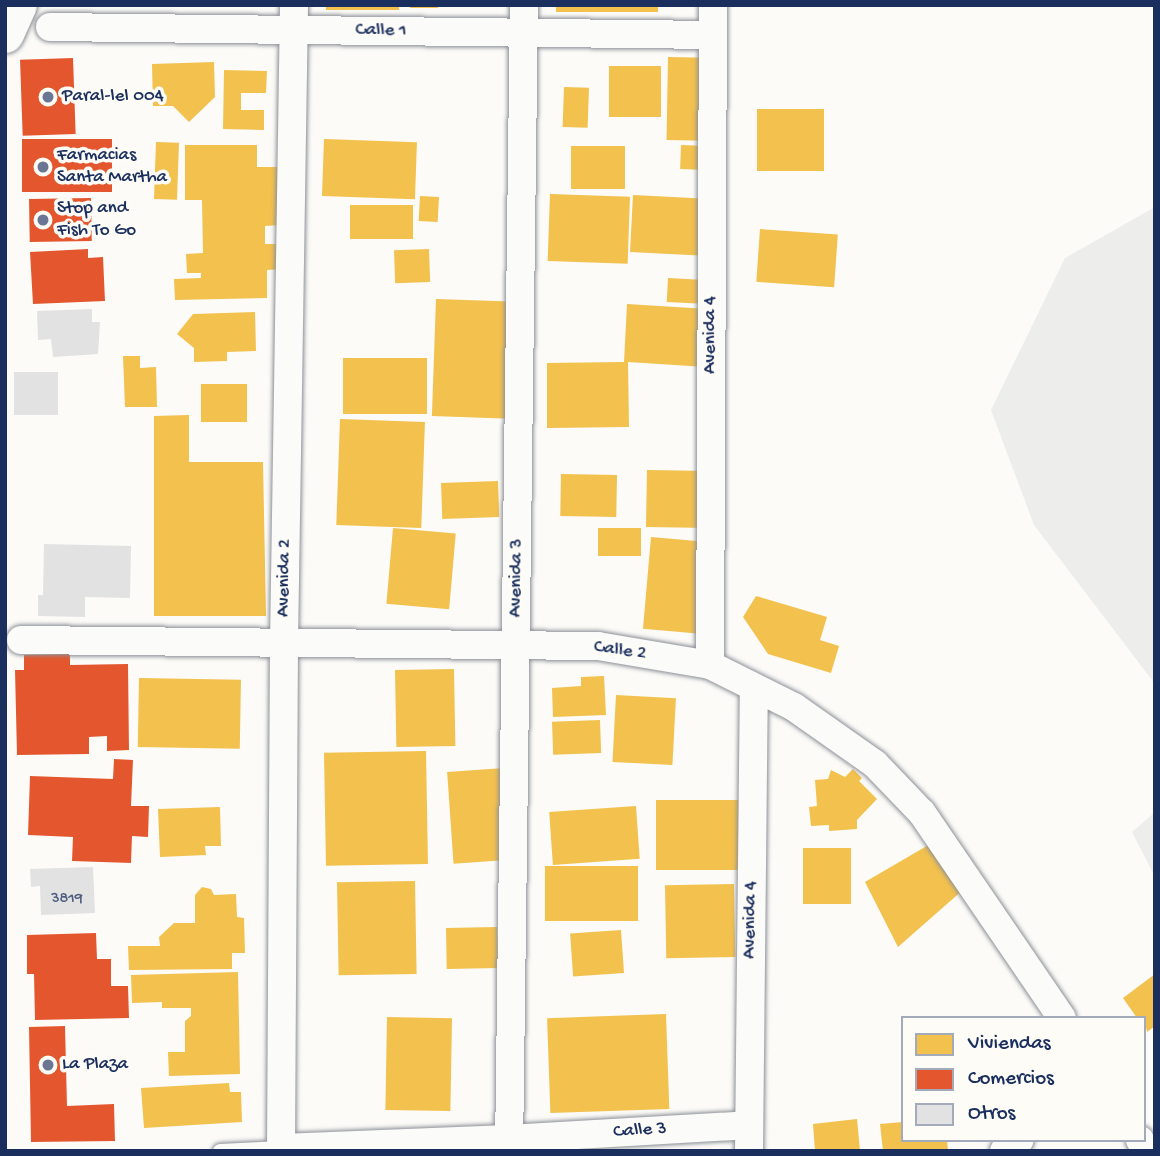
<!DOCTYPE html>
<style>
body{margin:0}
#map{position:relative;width:1160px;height:1156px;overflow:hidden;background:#fcfbf8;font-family:"Gochi Hand",sans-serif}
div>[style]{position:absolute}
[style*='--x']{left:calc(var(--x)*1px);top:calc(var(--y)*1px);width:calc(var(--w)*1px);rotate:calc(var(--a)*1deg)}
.green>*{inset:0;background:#ededec}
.homes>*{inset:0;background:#f2c14e;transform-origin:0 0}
.shops>*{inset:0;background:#e4572e;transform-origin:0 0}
.building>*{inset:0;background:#e2e2e2;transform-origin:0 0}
.roads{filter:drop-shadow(0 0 2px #8c9097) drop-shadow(0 0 2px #8c9097)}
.service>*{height:14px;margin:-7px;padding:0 7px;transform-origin:7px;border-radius:7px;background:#fbfbf9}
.minor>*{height:28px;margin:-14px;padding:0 14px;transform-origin:14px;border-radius:14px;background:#fbfbf9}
.primary>*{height:38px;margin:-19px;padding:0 19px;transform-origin:19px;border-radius:19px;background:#fbfbf9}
.dots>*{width:19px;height:19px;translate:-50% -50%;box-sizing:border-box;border:4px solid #fdfcf7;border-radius:50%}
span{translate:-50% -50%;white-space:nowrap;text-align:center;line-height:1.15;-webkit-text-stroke:7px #fdfcf7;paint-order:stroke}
.number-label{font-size:16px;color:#4d5c7f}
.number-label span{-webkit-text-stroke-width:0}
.street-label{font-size:19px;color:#1b2f5e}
.poi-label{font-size:19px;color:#1b2f5e}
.left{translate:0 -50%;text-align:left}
.frame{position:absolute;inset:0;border:7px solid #1b2f5e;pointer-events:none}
.legend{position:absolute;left:901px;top:1016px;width:245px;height:126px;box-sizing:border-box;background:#fdfcf7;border:2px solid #a3aaba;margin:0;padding:9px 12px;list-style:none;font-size:21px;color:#1b2f5e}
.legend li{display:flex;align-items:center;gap:14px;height:35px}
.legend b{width:35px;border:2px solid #a3aaba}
</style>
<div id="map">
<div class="green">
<div style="clip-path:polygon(1155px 207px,1155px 684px,1034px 525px,991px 410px,1065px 258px)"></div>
<div style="clip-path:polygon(1155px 812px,1155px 877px,1132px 832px)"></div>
</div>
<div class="homes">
<div style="left:326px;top:5px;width:73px;height:5px"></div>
<div style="left:410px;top:5px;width:28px;height:3px"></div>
<div style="left:556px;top:5px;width:102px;height:7px"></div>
<div style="left:668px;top:57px;width:39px;height:83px;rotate:1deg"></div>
<div style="clip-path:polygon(214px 62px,215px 97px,189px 122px,173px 106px,153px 106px,152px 64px)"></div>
<div style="left:609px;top:66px;width:52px;height:51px"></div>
<div style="clip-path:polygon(224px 70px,267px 71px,266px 93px,241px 93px,241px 110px,264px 110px,264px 130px,223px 129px)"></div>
<div style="left:564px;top:87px;width:25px;height:40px;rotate:2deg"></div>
<div style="left:757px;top:109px;width:67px;height:62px"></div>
<div style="left:324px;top:139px;width:93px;height:57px;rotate:2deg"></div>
<div style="left:156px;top:142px;width:23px;height:57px;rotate:2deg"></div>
<div style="clip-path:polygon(185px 145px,257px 145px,257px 167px,279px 167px,280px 225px,265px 226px,265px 244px,282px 244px,283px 269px,267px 270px,267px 298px,175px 300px,174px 279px,201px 278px,201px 273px,187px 273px,186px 254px,203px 253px,202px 200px,185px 200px)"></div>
<div style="left:681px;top:145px;width:27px;height:24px;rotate:2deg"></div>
<div style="left:571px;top:146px;width:54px;height:43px"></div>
<div style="left:550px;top:194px;width:80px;height:67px;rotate:2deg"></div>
<div style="left:633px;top:195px;width:74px;height:57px;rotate:3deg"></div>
<div style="left:420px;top:196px;width:19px;height:25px;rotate:3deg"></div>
<div style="left:350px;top:205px;width:63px;height:34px"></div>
<div style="left:760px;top:229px;width:78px;height:53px;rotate:4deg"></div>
<div style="left:429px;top:249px;width:33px;height:35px;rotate:88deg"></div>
<div style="left:668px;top:278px;width:41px;height:24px;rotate:3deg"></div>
<div style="left:436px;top:299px;width:80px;height:117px;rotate:2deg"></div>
<div style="clip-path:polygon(627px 304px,708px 309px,706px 367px,628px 362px,629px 427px,547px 428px,547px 363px,624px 362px)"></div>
<div style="clip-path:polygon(255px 312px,256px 351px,227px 352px,227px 361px,194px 362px,194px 348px,177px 334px,193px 314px)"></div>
<div style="clip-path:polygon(123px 356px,140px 356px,140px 368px,156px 367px,157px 407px,125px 407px)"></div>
<div style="left:343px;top:358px;width:84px;height:56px"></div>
<div style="left:201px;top:384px;width:46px;height:38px"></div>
<div style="clip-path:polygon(189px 415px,189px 462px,263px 462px,266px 616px,154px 616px,154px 416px)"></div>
<div style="left:340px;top:419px;width:85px;height:106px;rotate:2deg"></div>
<div style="left:647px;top:470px;width:63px;height:57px;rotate:1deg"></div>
<div style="left:561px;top:474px;width:56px;height:42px;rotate:1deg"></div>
<div style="left:498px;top:481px;width:36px;height:57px;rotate:88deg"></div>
<div style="left:393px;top:528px;width:63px;height:76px;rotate:5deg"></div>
<div style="left:641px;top:528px;width:28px;height:43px;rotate:90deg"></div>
<div style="left:651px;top:537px;width:60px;height:92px;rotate:5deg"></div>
<div style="clip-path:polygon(756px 596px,827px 617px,820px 640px,839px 646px,831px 673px,768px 654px,743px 617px)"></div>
<div style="left:454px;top:669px;width:77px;height:59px;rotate:89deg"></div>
<div style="clip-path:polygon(604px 676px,606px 715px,553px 717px,552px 688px,581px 686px,581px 677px)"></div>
<div style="left:139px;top:678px;width:102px;height:69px;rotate:1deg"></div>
<div style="left:616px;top:695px;width:60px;height:67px;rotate:3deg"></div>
<div style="left:600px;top:720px;width:33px;height:48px;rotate:88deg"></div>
<div style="left:426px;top:751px;width:113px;height:102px;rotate:89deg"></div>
<div style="left:504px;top:768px;width:92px;height:57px;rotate:86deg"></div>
<div style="clip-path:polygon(853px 769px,862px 778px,859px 781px,877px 799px,857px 820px,857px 829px,829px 831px,829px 825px,811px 826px,809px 807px,817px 806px,815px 780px,828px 779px,831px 770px,845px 777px)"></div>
<div style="left:656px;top:800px;width:95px;height:70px"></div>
<div style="left:636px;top:806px;width:53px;height:87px;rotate:86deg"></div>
<div style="clip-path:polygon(220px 807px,221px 846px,205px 846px,206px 855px,160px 857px,158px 809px)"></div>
<div style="clip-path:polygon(937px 840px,964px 889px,898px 947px,865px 882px)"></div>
<div style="left:803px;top:848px;width:48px;height:56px"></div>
<div style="left:545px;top:866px;width:93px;height:55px"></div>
<div style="left:415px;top:881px;width:93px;height:78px;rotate:89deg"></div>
<div style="left:734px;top:884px;width:73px;height:69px;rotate:89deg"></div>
<div style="clip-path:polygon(202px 887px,211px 889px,214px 895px,236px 894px,237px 917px,244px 918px,245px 953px,232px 953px,232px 969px,129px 970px,128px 946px,160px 946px,159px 937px,174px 923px,195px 923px,195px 895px)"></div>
<div style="left:497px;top:927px;width:41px;height:51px;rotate:89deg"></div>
<div style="left:621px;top:930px;width:43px;height:51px;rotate:86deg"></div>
<div style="clip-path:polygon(238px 972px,240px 1074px,169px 1076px,168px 1052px,185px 1052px,185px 1021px,191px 1016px,191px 1008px,162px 1008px,162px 1002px,132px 1003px,131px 975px)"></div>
<div style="clip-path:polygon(1155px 974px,1155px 1026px,1147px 1032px,1144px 1018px,1137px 1018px,1123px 998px)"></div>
<div style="left:666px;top:1014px;width:95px;height:119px;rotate:88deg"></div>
<div style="left:387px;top:1017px;width:65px;height:93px;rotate:1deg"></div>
<div style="clip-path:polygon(229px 1083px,230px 1092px,241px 1092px,242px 1122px,144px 1128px,141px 1088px)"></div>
<div style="clip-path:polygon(857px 1119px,860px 1151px,815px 1151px,813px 1124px)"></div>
<div style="clip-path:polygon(903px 1122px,903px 1140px,947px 1140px,948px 1151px,883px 1151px,880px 1124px)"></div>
</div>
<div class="shops">
<div style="left:73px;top:58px;width:76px;height:53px;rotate:88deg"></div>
<div style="left:112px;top:139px;width:53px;height:90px;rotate:90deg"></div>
<div style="left:91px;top:198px;width:43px;height:62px;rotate:89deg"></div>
<div style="clip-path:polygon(88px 249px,88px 258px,103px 257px,105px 301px,33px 304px,30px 252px)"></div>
<div style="clip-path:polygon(70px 654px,70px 665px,128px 664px,129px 750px,107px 751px,107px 736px,89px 737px,89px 754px,17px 755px,15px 670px,24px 670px,24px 655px)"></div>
<div style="clip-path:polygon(114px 759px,133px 760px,131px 806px,149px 806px,148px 837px,132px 836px,131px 863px,72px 861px,73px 837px,28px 835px,30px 776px,113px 779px)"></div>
<div style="clip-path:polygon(96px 933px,97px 959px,111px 959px,111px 986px,128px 986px,129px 1018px,35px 1020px,34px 974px,27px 974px,27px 935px)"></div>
<div style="clip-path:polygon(65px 1026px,67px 1106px,114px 1104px,115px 1141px,31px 1142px,29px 1027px)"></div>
</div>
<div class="building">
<div style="clip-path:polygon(92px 309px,92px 322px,100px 322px,98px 354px,53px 357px,51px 339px,38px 340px,37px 311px)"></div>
<div style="left:14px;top:372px;width:44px;height:43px"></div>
<div style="clip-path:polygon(44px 544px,131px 546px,130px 598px,85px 597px,85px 617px,38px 616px,38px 595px,43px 595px)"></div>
<div style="clip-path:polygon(93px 867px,95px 913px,41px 915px,40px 886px,31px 887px,30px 869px)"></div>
</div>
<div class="roads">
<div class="service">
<div style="--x:220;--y:1151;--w:61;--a:-2.8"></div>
</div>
<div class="minor">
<div style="--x:50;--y:27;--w:662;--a:0.69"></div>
<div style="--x:21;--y:640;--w:577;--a:0.6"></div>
<div style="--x:598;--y:646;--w:114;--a:9.6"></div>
<div style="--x:710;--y:665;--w:94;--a:26.6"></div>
<div style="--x:794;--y:707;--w:99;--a:35.1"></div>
<div style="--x:875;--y:764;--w:68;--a:46.2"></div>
<div style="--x:922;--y:813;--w:248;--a:55.7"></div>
<div style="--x:710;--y:665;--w:660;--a:-89.74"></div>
<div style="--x:1140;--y:1140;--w:13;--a:61"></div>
<div style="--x:281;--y:1148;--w:227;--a:-2.3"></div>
<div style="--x:508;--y:1139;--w:240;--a:-3.3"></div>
<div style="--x:281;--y:1151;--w:508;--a:-89.66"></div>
<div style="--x:284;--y:643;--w:638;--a:-89.1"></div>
<div style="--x:509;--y:1151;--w:1146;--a:-89.25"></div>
<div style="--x:749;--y:1151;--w:462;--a:-89.4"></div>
<div style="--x:1004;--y:1151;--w:19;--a:-35"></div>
</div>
<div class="primary">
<div style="--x:5;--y:34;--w:32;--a:-66"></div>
</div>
</div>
<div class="dots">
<div style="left:48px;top:97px;background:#6a7694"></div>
<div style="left:43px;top:167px;background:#6a7694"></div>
<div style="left:43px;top:220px;background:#6a7694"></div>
<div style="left:48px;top:1065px;background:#6a7694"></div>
</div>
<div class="number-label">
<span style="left:67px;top:900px">3819</span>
</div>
<div class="street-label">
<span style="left:381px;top:31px;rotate:1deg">Calle 1</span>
<span style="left:711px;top:335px;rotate:-90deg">Avenida 4</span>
<span style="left:285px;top:578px;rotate:-89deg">Avenida 2</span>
<span style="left:517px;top:578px;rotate:-89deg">Avenida 3</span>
<span style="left:620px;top:651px;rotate:8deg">Calle 2</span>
<span style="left:751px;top:920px;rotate:-89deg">Avenida 4</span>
<span style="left:640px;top:1131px;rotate:-4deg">Calle 3</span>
</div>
<div class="poi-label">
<span class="left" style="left:62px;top:97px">Paral-lel 004</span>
<span class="left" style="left:57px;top:167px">Farmacias<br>Santa Martha</span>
<span class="left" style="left:57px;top:220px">Stop and<br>Fish To Go</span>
<span class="left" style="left:62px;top:1065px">La Plaza</span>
</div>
<div class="frame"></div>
<ul class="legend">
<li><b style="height:19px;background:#f2c14e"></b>Viviendas</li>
<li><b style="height:19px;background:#e4572e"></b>Comercios</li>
<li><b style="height:19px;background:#e2e2e2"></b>Otros</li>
</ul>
</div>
